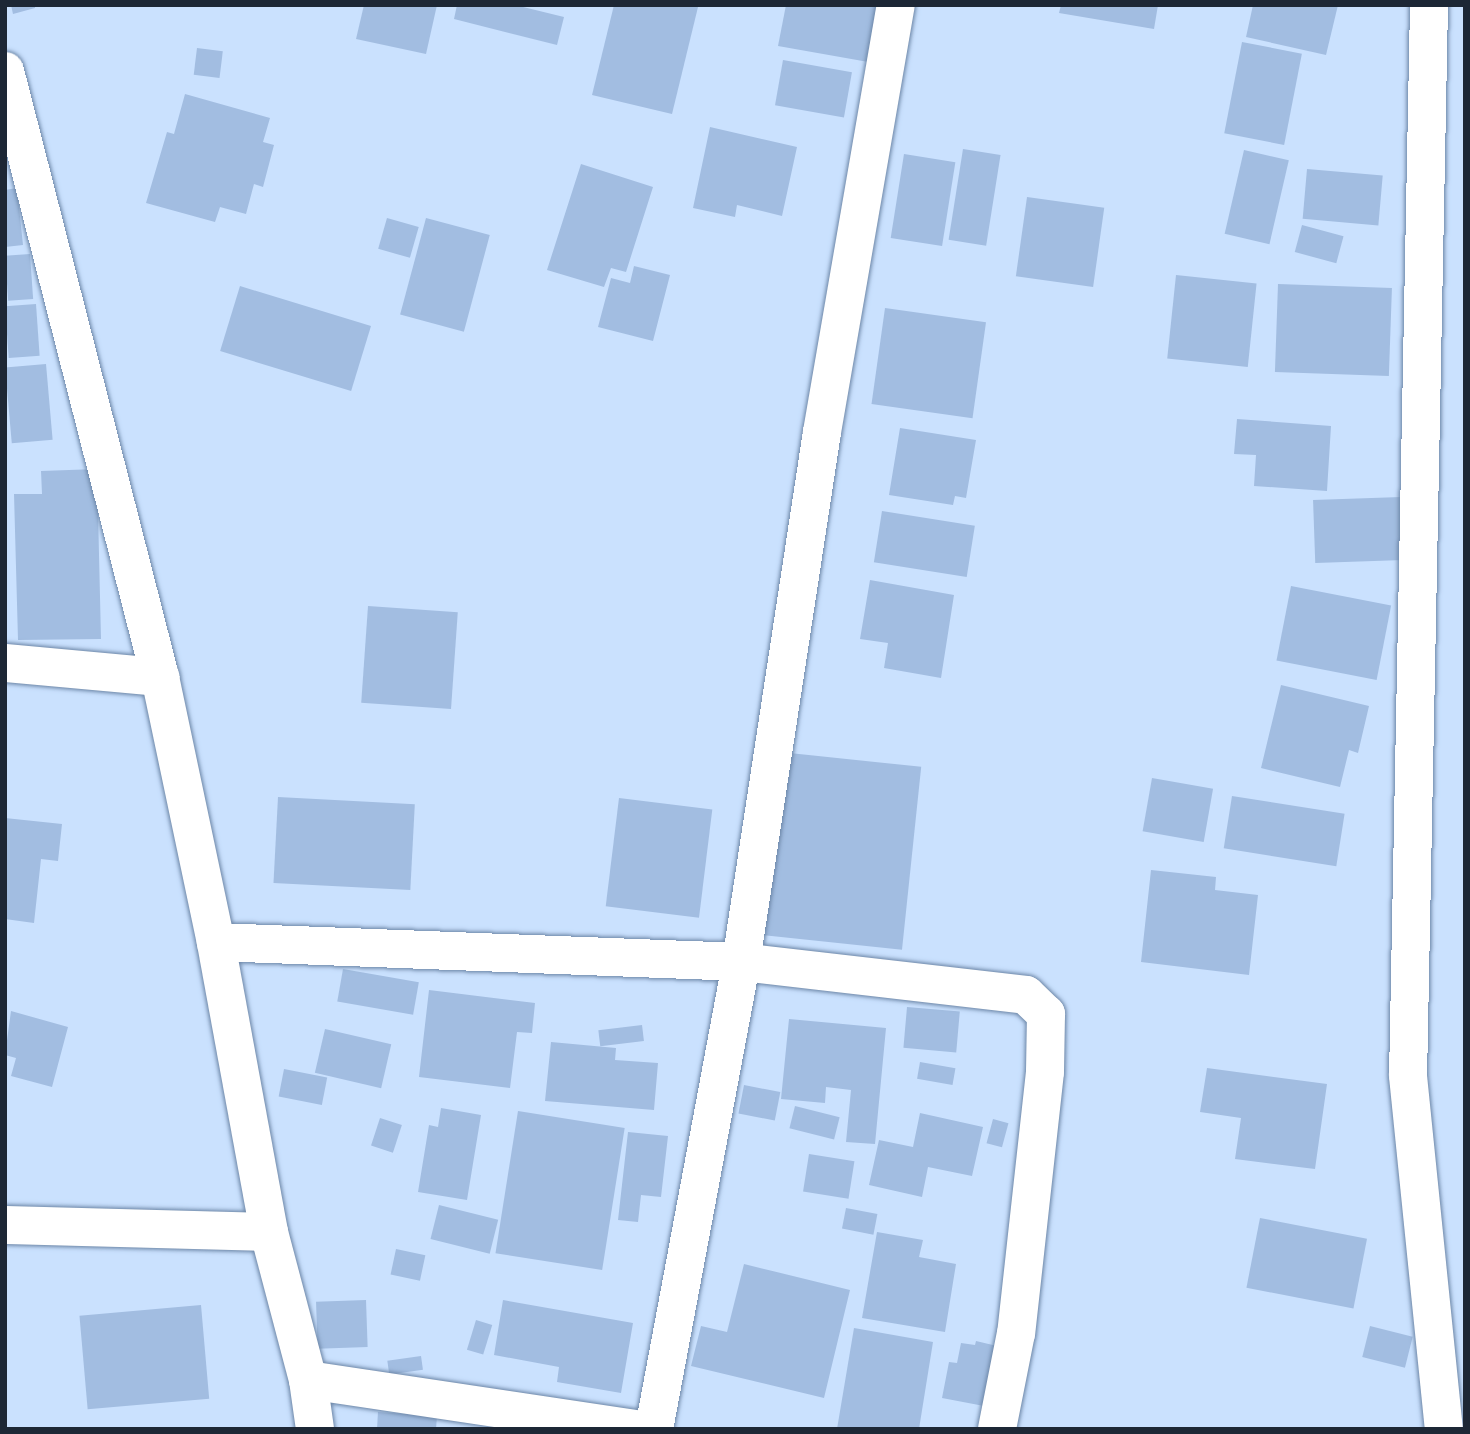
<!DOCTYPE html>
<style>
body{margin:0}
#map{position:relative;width:1470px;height:1434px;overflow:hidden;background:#cae1fe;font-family:Signika,sans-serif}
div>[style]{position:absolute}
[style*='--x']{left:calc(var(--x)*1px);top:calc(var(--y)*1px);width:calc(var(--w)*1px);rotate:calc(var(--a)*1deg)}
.building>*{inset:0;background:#a2bde1;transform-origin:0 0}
.roads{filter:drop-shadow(0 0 2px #6c86a7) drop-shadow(0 0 2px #6c86a7)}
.minor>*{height:38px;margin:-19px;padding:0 19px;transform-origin:19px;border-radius:19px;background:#fff}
span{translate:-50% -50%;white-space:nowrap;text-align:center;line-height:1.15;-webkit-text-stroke:7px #cae1fe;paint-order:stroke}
.frame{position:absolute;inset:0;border:7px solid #1d2735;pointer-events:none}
</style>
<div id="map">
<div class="building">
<div style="clip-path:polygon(11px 5px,35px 5px,35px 8px,13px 14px)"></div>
<div style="clip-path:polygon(364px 5px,437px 5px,426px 54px,356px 39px)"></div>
<div style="clip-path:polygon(457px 5px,515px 5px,564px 17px,557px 45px,454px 19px)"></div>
<div style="clip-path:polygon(614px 5px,698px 7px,672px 114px,592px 95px)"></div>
<div style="clip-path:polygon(786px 5px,884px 5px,874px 63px,778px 46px)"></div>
<div style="clip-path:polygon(1061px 5px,1158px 5px,1154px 29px,1059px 13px)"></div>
<div style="clip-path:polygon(1253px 5px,1338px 5px,1326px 55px,1246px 37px)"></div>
<div style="left:1242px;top:42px;width:61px;height:93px;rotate:11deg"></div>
<div style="left:197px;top:48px;width:26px;height:27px;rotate:7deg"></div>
<div style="left:783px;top:60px;width:70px;height:46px;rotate:10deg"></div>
<div style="clip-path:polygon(185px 94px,270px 118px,263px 142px,274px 145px,263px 187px,254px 184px,246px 214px,220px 207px,215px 222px,146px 203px,167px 132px,174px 134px)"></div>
<div style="clip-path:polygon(710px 127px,797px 147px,782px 216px,737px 205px,735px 217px,693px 208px)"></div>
<div style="left:963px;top:149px;width:38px;height:92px;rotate:9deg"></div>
<div style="left:1244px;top:150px;width:46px;height:86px;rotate:13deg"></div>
<div style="left:904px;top:154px;width:52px;height:85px;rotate:9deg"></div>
<div style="clip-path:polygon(581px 164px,653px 187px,626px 272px,611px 268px,604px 287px,547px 270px)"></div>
<div style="left:1307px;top:169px;width:76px;height:50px;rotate:5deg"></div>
<div style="clip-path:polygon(17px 188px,23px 245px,5px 247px,5px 190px)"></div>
<div style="left:1027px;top:197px;width:78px;height:80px;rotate:8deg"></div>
<div style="left:387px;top:218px;width:33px;height:32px;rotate:16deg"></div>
<div style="left:426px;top:218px;width:66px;height:100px;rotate:15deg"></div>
<div style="left:1302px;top:225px;width:43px;height:28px;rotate:15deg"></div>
<div style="left:30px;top:254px;width:45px;height:25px;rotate:86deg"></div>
<div style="clip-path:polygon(634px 266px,670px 275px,653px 341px,598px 327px,611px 278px,630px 283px)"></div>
<div style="left:1176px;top:275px;width:81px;height:84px;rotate:6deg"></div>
<div style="left:1278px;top:284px;width:114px;height:88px;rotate:2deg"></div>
<div style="left:240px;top:286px;width:137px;height:68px;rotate:17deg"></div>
<div style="left:36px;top:304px;width:52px;height:31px;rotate:86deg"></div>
<div style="left:885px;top:308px;width:102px;height:97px;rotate:8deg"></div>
<div style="left:46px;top:364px;width:76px;height:41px;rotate:85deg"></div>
<div style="clip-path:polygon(1237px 419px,1331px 426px,1327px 491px,1254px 486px,1256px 455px,1234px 454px)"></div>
<div style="clip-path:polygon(900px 428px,976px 440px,966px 498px,955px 496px,953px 505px,889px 495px)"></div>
<div style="clip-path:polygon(97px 469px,101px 639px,18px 640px,14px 494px,42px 494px,41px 471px)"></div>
<div style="left:1401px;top:497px;width:63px;height:88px;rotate:88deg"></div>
<div style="left:882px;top:511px;width:94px;height:52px;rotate:9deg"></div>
<div style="clip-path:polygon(870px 580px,954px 595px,941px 678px,884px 668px,888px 643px,860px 639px)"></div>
<div style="left:1291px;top:586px;width:102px;height:76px;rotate:11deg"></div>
<div style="left:368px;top:606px;width:90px;height:97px;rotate:4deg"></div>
<div style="clip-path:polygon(1281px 685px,1369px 706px,1358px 753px,1349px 750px,1340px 787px,1261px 768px)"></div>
<div style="left:780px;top:752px;width:142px;height:184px;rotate:6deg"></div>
<div style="left:1152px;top:778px;width:62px;height:54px;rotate:10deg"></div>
<div style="left:1232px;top:796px;width:114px;height:53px;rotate:9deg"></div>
<div style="left:278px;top:797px;width:137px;height:86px;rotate:3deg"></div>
<div style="left:619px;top:798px;width:94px;height:109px;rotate:7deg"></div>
<div style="clip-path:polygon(5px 818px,62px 824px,58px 861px,41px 859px,34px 923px,5px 919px)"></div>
<div style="clip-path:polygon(1151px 870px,1216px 877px,1215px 890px,1258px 895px,1249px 975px,1141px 962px)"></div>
<div style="left:343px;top:969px;width:77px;height:33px;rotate:10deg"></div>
<div style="clip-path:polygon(429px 990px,535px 1003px,532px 1033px,517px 1032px,510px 1088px,419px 1077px)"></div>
<div style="left:907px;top:1007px;width:53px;height:41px;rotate:5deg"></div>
<div style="clip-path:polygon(11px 1011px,68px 1027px,52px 1087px,11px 1076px,16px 1058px,5px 1055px)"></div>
<div style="clip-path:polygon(789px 1019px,886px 1028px,875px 1144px,846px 1142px,851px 1090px,826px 1087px,825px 1103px,781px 1099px)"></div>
<div style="left:642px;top:1025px;width:16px;height:44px;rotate:83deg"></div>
<div style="left:325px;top:1029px;width:68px;height:45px;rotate:13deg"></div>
<div style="clip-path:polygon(551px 1042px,616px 1048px,615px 1060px,658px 1063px,654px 1110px,545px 1101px)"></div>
<div style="left:920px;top:1062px;width:36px;height:17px;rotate:10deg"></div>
<div style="clip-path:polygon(1207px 1068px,1327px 1084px,1315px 1169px,1235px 1159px,1241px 1118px,1200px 1112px)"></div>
<div style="left:284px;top:1069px;width:44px;height:28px;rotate:11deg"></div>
<div style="left:744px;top:1085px;width:37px;height:29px;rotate:11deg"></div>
<div style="left:795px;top:1106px;width:46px;height:23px;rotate:14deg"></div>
<div style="clip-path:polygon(441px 1108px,481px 1115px,467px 1200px,418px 1192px,429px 1125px,438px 1127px)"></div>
<div style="left:518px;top:1111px;width:108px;height:144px;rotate:9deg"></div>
<div style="clip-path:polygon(920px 1113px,983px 1127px,972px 1176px,928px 1167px,922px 1197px,869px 1185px,879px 1140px,913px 1147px)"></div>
<div style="left:380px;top:1118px;width:23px;height:29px;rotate:18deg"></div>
<div style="left:993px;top:1119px;width:16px;height:25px;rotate:15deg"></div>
<div style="clip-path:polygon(628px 1132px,668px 1136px,661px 1197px,641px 1195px,638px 1222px,618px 1220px)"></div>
<div style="left:809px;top:1154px;width:46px;height:38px;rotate:9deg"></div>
<div style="left:439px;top:1205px;width:61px;height:35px;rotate:14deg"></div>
<div style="left:846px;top:1208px;width:32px;height:21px;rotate:11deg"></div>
<div style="left:1260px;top:1218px;width:109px;height:71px;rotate:11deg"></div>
<div style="clip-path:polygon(877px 1232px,923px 1240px,919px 1257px,956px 1264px,945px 1332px,862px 1318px)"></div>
<div style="left:396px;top:1249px;width:30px;height:26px;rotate:12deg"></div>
<div style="clip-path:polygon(744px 1264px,850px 1290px,824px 1398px,691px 1366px,701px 1326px,727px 1332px)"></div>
<div style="left:366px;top:1300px;width:47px;height:50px;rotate:88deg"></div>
<div style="clip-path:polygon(503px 1300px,633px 1323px,621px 1393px,557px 1382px,559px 1367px,494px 1355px)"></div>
<div style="left:201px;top:1305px;width:94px;height:122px;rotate:85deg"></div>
<div style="left:476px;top:1320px;width:17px;height:31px;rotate:17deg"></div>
<div style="left:1370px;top:1326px;width:44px;height:32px;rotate:14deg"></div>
<div style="clip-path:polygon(854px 1328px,933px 1342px,919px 1429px,837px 1429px)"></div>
<div style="clip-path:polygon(976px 1341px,997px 1346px,984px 1406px,942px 1398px,949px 1362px,957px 1363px,961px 1343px,975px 1345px)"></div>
<div style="left:421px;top:1356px;width:14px;height:34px;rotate:82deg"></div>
<div style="clip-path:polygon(378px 1412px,437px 1416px,436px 1429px,377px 1429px)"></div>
</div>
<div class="roads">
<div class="minor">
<div style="--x:1429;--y:5;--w:1071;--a:91.12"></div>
<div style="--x:1408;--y:1076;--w:355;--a:84.2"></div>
<div style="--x:5;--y:71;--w:626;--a:75.65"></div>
<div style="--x:160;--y:677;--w:271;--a:78.1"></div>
<div style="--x:5;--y:663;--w:156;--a:5.2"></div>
<div style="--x:5;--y:1225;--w:264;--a:1.5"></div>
<div style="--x:308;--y:1380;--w:333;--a:8.5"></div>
<div style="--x:315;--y:1429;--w:49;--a:-98.1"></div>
<div style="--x:308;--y:1380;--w:153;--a:-104.8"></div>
<div style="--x:269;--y:1232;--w:295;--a:-100.4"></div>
<div style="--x:216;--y:942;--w:525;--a:2.18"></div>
<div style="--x:741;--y:962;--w:287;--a:6.6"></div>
<div style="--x:1026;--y:995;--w:28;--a:44"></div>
<div style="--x:1046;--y:1014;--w:58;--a:91"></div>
<div style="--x:1045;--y:1072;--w:263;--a:96.3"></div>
<div style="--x:1016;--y:1333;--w:98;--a:101.2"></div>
<div style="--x:654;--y:1429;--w:475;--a:-79.4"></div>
<div style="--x:741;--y:962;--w:536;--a:-81.31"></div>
<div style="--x:822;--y:432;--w:433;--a:-80.2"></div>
</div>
</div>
<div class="frame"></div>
</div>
